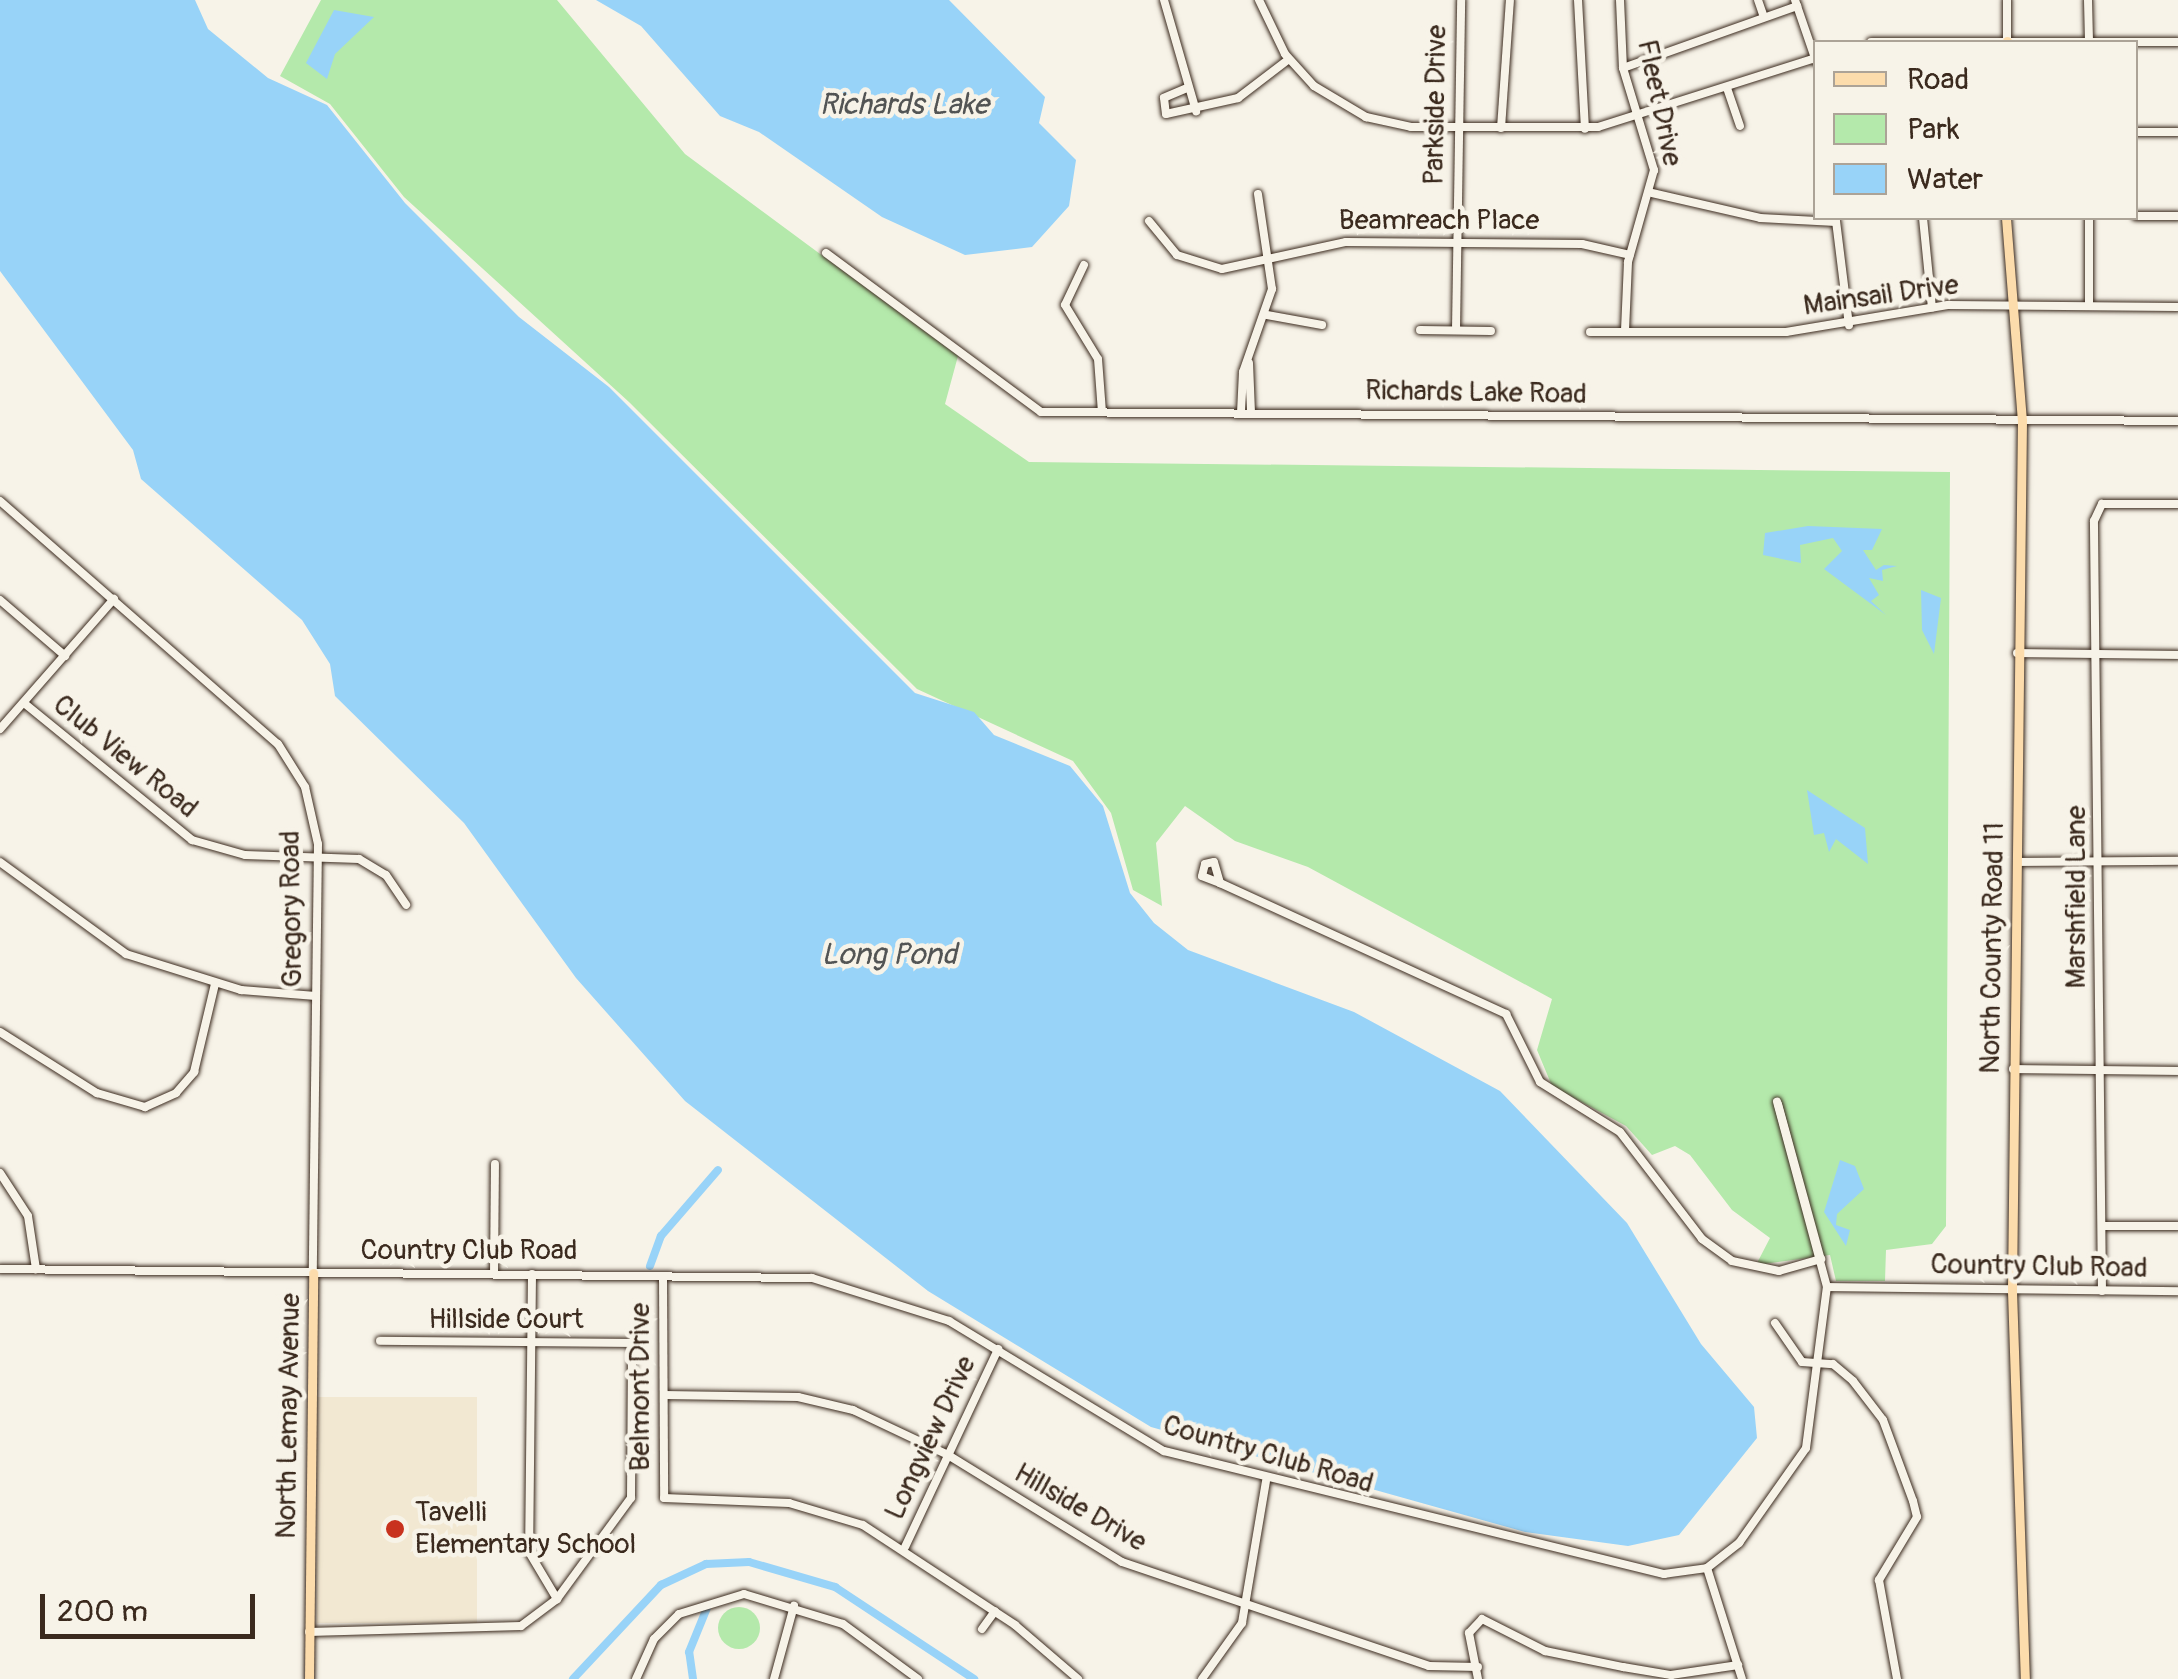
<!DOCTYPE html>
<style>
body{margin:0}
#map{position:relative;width:2178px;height:1679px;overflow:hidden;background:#f7f3e8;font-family:Pangolin,sans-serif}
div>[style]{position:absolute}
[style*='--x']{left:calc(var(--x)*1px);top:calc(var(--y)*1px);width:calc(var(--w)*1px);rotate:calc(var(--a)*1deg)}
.built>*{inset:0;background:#f2e8d2;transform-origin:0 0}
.green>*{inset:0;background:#b4e9ab}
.round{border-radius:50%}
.water>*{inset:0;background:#98d3f8}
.canal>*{height:8px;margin:-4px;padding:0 4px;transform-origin:4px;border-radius:4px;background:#98d3f8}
.roads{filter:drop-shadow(0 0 2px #3b2a1e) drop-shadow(0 0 2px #3b2a1e)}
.minor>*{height:8px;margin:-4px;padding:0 4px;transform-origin:4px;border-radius:4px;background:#f7f3e8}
.major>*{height:9px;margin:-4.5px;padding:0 4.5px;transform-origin:4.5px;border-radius:4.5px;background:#fcdcac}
.dots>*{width:28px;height:28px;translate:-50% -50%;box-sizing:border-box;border:5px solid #f7f3e8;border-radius:50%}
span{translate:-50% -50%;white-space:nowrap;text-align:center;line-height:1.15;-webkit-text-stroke:9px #f7f3e8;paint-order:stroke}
.street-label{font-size:28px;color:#3b2a1e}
.poi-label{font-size:28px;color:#3b2a1e}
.left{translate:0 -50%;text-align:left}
.water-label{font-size:30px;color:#525454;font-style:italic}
.legend{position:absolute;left:1813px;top:40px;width:325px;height:180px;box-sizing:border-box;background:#f7f3e8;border:2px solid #aca397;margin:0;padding:12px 18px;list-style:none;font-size:30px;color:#3b2a1e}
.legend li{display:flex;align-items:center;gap:20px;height:50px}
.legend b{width:50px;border:2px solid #aca397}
.scale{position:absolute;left:40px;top:1594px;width:215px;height:45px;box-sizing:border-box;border:5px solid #3b2a1e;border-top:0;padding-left:12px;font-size:30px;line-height:35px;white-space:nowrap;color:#3b2a1e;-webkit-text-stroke:8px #f7f3e8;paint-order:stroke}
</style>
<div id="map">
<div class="built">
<div style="left:317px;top:1397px;width:160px;height:226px"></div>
</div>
<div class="green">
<div style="clip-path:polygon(321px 0,557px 0,685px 154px,958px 356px,945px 404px,1029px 462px,1950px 472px,1946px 1226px,1932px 1244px,1886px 1250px,1885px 1281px,1836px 1281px,1830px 1255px,1756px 1265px,1770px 1238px,1732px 1210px,1690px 1155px,1675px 1146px,1652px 1155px,1626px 1126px,1552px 1086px,1537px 1050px,1552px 999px,1308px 867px,1235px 841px,1185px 806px,1156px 843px,1162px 906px,1133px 890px,1111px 813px,1073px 761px,917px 689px,629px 402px,404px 197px,330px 104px,280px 76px)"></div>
<div class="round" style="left:718px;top:1607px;width:42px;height:42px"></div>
</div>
<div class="water">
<div style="clip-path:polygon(0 0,195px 0,208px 29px,268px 78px,327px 105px,405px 203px,519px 317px,609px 387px,915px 693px,974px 712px,994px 735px,1070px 766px,1103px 806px,1130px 893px,1154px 923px,1188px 950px,1354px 1012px,1500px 1091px,1627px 1223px,1701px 1344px,1754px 1407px,1757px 1438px,1679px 1535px,1628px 1546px,1525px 1532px,1151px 1427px,928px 1291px,685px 1101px,576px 978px,464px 823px,335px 696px,330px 664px,302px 620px,141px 479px,133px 450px,0 271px)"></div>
<div style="clip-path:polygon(596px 0,949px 0,1045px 97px,1039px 123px,1076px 160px,1069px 206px,1032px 247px,965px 255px,882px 217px,759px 132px,720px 116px,641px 26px)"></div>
<div style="clip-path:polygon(334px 10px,374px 17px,335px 54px,327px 79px,306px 63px)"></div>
<div style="clip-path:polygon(1808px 526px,1882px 529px,1872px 550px,1863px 550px,1876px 570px,1884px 565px,1897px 566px,1882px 570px,1883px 581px,1869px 578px,1879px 595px,1871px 601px,1886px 615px,1824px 569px,1842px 551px,1833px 538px,1800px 545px,1801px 563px,1763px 555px,1765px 533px)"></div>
<div style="clip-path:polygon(1921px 590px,1941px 598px,1934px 654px,1922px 630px)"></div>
<div style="clip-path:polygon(1807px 790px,1865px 828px,1868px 864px,1836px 839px,1829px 852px,1824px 833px,1814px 835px)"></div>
<div style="clip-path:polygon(1840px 1160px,1855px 1166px,1864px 1189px,1837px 1214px,1836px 1225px,1850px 1230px,1846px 1246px,1824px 1212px)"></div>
</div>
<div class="canal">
<div style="--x:650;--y:1266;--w:32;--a:-70"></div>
<div style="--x:661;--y:1236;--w:87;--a:-49.2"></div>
<div style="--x:573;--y:1679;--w:129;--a:-46.9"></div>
<div style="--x:661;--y:1585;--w:50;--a:-25"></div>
<div style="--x:706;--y:1564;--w:43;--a:-2.7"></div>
<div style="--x:749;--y:1562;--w:90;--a:16.2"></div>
<div style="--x:835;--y:1587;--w:167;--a:33.5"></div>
<div style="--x:693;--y:1679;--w:27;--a:-98"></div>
<div style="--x:689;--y:1652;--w:48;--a:-67.8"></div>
</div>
<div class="roads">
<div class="minor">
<div style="--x:1164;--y:0;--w:116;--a:73.9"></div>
<div style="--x:1259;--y:0;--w:60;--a:64.3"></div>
<div style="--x:1285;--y:54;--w:43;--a:47.8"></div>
<div style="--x:1314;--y:86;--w:61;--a:30.8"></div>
<div style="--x:1366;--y:117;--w:46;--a:12.5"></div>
<div style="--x:1411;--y:127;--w:187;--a:0"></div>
<div style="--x:1598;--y:127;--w:229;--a:-17.6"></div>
<div style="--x:1578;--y:0;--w:129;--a:86.9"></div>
<div style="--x:1620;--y:0;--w:68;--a:87.5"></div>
<div style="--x:1623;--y:68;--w:107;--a:73.1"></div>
<div style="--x:1654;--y:170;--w:96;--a:105.8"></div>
<div style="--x:1628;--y:262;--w:70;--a:92.5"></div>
<div style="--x:1758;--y:0;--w:18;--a:71"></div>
<div style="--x:1795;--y:0;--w:65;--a:71"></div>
<div style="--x:2088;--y:0;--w:42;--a:88.6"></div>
<div style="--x:2007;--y:41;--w:41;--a:-90"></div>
<div style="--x:1871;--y:42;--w:307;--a:0"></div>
<div style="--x:1623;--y:68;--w:185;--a:-19.6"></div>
<div style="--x:1187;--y:88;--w:25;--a:157"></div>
<div style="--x:1164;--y:98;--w:16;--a:83"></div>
<div style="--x:1166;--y:114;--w:74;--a:-12.5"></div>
<div style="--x:1238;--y:98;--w:64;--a:-37.4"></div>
<div style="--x:1727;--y:88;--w:40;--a:71.1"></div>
<div style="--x:1501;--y:128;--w:128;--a:-86"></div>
<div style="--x:2136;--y:132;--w:42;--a:0"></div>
<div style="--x:1652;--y:193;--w:111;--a:13"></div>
<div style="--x:1760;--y:218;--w:76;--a:3"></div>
<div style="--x:2136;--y:216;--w:42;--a:0"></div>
<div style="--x:1923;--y:218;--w:90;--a:84.3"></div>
<div style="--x:1149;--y:221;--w:44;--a:50.5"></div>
<div style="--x:1177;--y:255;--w:47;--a:17.3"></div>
<div style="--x:1222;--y:269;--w:127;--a:-12.3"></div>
<div style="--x:1346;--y:242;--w:236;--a:0.5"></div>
<div style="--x:1582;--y:244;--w:49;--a:12.9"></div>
<div style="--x:1836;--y:221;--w:105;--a:82.9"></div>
<div style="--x:826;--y:253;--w:267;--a:36.5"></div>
<div style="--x:1041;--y:412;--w:1137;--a:0.45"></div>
<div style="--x:1084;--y:265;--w:44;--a:115.4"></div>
<div style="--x:1065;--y:305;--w:63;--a:58.6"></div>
<div style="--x:1098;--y:359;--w:53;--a:85.7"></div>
<div style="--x:2089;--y:304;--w:86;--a:-90"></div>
<div style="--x:1267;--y:315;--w:56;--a:10.3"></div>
<div style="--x:1420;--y:330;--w:71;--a:0.8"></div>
<div style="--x:1456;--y:330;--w:330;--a:-89.1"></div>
<div style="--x:1590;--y:332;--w:196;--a:0"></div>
<div style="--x:1786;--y:332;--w:164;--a:-9.5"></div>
<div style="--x:1948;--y:305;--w:230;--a:0.5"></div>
<div style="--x:1249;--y:363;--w:50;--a:87.7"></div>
<div style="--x:1241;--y:413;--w:41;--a:-87.2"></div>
<div style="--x:1243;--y:372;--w:88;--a:-70.7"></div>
<div style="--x:1272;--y:289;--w:96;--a:-98.4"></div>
<div style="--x:0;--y:501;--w:369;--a:41.2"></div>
<div style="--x:278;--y:744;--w:51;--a:57.9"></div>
<div style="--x:305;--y:787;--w:58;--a:77.2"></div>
<div style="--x:318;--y:844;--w:429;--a:90.7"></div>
<div style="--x:0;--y:600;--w:86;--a:40.7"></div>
<div style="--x:2017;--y:653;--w:161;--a:0.7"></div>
<div style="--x:24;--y:703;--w:217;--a:39.2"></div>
<div style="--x:192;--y:840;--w:55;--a:15.8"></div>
<div style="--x:245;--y:855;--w:114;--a:2"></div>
<div style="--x:359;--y:859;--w:31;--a:31"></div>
<div style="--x:386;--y:875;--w:36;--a:56"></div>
<div style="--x:0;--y:729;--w:173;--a:-48.8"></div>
<div style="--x:0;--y:862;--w:156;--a:36.1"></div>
<div style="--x:126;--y:954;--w:121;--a:17.4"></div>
<div style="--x:241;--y:990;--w:75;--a:4.6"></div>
<div style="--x:2018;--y:862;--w:160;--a:-0.4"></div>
<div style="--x:1220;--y:883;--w:19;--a:-159"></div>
<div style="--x:1202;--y:876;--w:12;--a:-76"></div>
<div style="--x:1205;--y:864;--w:9;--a:-13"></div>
<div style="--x:1214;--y:862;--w:22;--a:74"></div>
<div style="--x:1220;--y:883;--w:315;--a:24.6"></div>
<div style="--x:1506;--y:1014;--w:76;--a:63.4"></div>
<div style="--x:1540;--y:1082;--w:94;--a:32"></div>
<div style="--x:1620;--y:1132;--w:135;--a:52.5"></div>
<div style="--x:1702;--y:1239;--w:37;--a:36"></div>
<div style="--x:1732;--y:1261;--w:48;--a:12"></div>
<div style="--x:1779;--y:1271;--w:44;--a:-15.9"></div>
<div style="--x:0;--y:1032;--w:115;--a:32.2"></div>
<div style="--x:97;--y:1093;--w:50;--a:16.3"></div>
<div style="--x:145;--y:1107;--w:34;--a:-24"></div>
<div style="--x:176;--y:1093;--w:28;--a:-49"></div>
<div style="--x:194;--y:1072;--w:90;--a:-76.6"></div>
<div style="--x:2013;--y:1069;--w:165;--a:0.7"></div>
<div style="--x:1778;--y:1104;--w:159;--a:74.6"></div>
<div style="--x:0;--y:1173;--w:51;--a:56.9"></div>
<div style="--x:28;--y:1216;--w:54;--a:81.4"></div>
<div style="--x:2102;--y:1226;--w:76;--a:0"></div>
<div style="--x:0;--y:1269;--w:812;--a:0.64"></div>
<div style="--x:812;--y:1278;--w:144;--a:17.4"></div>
<div style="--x:949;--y:1321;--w:251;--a:31.2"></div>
<div style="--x:1164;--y:1451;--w:515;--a:13.82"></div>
<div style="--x:1664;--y:1574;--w:43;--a:-7.9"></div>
<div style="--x:1707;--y:1568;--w:41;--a:-38"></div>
<div style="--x:1739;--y:1543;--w:116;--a:-54.8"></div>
<div style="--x:1806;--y:1448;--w:162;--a:-82.6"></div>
<div style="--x:1827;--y:1287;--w:192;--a:-105.1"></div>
<div style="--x:494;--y:1274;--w:110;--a:-89.5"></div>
<div style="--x:532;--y:1274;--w:278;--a:90.6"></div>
<div style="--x:529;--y:1552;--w:55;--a:59.2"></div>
<div style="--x:663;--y:1276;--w:222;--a:89.7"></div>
<div style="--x:664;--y:1498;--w:125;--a:2.3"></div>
<div style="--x:789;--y:1503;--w:77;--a:16.6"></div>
<div style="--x:863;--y:1525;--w:182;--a:33.3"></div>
<div style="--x:1015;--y:1625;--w:83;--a:40.6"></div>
<div style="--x:1827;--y:1287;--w:351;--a:0.7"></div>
<div style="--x:2102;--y:1291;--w:770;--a:-90.6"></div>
<div style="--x:2094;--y:521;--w:19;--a:-65"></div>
<div style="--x:2102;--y:504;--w:76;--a:0"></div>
<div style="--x:1775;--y:1323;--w:47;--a:55.3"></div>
<div style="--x:1802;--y:1362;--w:31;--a:4"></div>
<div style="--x:1833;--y:1364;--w:26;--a:40"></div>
<div style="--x:1853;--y:1381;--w:49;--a:52.4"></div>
<div style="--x:1883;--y:1420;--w:86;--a:69.7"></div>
<div style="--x:1913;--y:1501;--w:16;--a:76"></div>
<div style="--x:1917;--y:1517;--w:74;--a:121.1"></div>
<div style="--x:1879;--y:1580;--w:101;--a:79.7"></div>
<div style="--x:664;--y:1395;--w:134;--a:0.9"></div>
<div style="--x:798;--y:1397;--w:57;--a:13.3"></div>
<div style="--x:853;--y:1410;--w:105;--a:25.3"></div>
<div style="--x:948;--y:1455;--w:204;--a:31.6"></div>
<div style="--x:1122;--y:1562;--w:324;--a:18.7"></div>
<div style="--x:1429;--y:1666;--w:49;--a:1.2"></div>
<div style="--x:905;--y:1547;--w:219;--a:-64.8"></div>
<div style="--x:1707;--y:1568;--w:116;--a:72.5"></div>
<div style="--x:982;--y:1629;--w:22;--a:-54"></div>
<div style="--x:309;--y:1632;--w:212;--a:-1.6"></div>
<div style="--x:521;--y:1626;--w:45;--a:-36.9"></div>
<div style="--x:557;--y:1599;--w:125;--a:-53.8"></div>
<div style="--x:631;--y:1498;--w:155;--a:-89.6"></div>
<div style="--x:632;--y:1343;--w:252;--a:-179.5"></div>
<div style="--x:636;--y:1679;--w:44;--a:-65.8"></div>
<div style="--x:654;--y:1639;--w:35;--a:-45"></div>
<div style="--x:679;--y:1614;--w:68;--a:-17.1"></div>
<div style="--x:744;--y:1594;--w:103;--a:16.9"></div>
<div style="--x:843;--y:1624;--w:93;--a:36.3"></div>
<div style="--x:774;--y:1679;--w:76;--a:-74.7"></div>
<div style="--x:1202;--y:1679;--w:69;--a:-54.5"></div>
<div style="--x:1242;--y:1623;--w:144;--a:-80.4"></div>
<div style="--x:1478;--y:1679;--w:47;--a:-101.1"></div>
<div style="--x:1469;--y:1633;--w:19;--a:-47"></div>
<div style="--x:1482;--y:1619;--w:71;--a:26.9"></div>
<div style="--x:1545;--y:1651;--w:80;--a:11.6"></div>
<div style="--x:1623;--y:1667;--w:49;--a:9.5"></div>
<div style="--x:1671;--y:1675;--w:68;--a:-8.5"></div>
</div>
<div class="major">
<div style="--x:2007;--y:42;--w:1;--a:-90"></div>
<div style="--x:2006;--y:218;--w:203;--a:85.5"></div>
<div style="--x:2022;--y:420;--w:871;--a:90.66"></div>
<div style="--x:2012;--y:1291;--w:388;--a:88.1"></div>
<div style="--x:309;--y:1679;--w:406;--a:-89.4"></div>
</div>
</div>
<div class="dots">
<div style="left:395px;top:1529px;background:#c8321e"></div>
</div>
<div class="street-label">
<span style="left:1659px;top:103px;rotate:78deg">Fleet Drive</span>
<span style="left:1436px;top:105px;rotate:-89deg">Parkside Drive</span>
<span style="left:1439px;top:221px">Beamreach Place</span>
<span style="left:1881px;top:296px;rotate:-8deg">Mainsail Drive</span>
<span style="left:1476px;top:393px;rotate:1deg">Richards Lake Road</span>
<span style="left:125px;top:757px;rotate:39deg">Club View Road</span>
<span style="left:2077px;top:897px;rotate:-90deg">Marshfield Lane</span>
<span style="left:292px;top:909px;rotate:-91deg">Gregory Road</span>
<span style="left:1993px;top:948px;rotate:-89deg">North County Road 11</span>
<span style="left:469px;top:1251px">Country Club Road</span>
<span style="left:2039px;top:1267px;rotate:1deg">Country Club Road</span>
<span style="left:506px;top:1320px">Hillside Court</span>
<span style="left:641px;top:1387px;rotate:-90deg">Belmont Drive</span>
<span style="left:289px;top:1416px;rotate:-89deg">North Lemay Avenue</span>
<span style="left:931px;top:1438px;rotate:-65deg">Longview Drive</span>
<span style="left:1268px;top:1455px;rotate:16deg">Country Club Road</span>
<span style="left:1080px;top:1508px;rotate:30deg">Hillside Drive</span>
</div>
<div class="poi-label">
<span class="left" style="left:415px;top:1529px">Tavelli<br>Elementary School</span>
</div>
<div class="water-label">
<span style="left:904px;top:105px">Richards Lake</span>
<span style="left:889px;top:955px">Long Pond</span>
</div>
<ul class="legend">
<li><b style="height:12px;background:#fcdcac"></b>Road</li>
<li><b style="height:28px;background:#b4e9ab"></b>Park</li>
<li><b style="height:28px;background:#98d3f8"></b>Water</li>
</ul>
<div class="scale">200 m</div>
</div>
